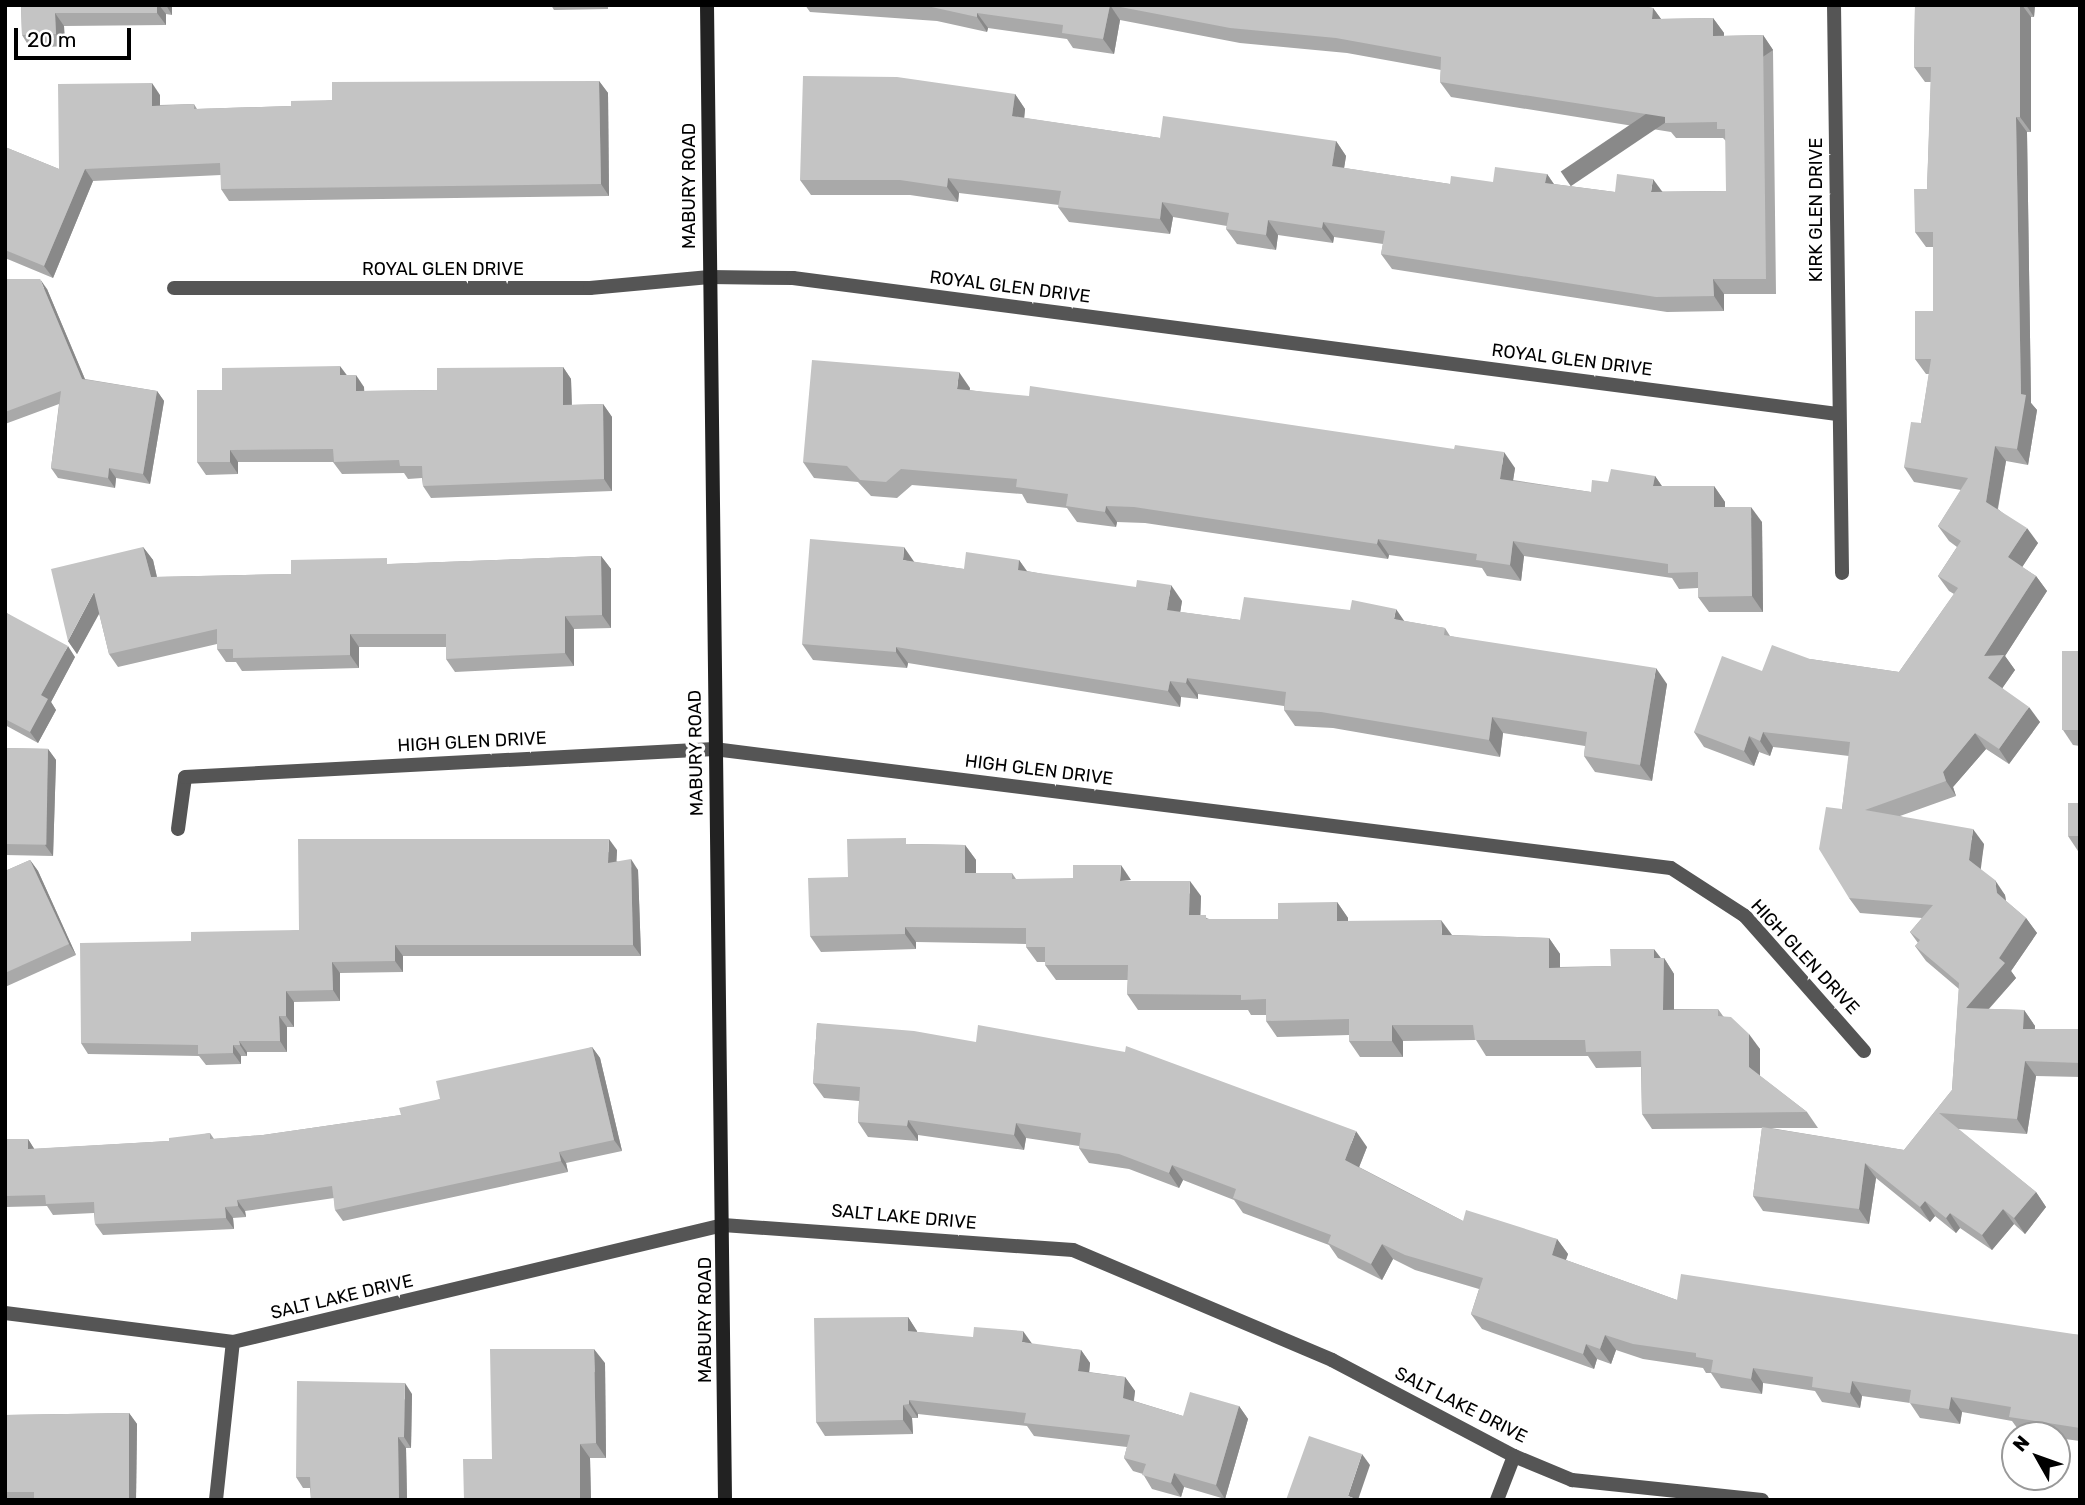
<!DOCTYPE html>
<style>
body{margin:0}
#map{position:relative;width:2085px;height:1505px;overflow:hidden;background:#fff;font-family:Rubik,sans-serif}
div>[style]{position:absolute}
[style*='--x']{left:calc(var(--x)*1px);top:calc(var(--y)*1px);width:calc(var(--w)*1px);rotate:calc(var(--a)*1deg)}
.minor>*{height:14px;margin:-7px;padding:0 7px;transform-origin:7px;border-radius:7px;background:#555}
.secondary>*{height:14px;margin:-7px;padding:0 7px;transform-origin:7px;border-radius:7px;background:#222}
.wall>*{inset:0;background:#a9a9a9}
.shaded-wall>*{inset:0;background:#898989;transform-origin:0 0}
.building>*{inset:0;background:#c4c4c4;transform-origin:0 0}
span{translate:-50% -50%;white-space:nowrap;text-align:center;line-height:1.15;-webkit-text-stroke:7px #fff;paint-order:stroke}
.street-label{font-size:18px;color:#000}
.frame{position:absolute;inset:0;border:7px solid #000;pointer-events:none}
.north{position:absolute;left:2001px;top:1421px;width:70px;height:70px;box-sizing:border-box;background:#fff;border:2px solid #999;border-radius:50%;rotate:310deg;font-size:19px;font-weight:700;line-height:28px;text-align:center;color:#000}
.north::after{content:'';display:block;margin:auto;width:24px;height:32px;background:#000;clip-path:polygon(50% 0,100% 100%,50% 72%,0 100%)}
.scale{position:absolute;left:14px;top:28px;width:117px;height:32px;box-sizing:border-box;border:4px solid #000;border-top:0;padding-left:9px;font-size:21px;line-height:24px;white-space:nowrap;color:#000;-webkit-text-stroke:5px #fff;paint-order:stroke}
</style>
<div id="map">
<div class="minor">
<div style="--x:1834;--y:5;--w:568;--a:89.19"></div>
<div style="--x:174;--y:288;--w:416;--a:0"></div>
<div style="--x:590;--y:288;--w:120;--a:-5.3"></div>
<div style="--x:709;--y:277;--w:84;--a:0.7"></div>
<div style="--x:793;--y:278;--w:1053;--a:7.42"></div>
<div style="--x:178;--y:829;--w:52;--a:-82.3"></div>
<div style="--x:185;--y:777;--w:530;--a:-3.03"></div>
<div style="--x:714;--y:749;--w:964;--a:7.09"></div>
<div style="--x:1671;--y:868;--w:88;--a:33"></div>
<div style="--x:1745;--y:916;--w:180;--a:48.6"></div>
<div style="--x:5;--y:1313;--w:230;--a:7.2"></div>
<div style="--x:233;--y:1342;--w:504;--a:-13.43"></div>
<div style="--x:723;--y:1225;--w:351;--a:4.1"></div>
<div style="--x:1073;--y:1250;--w:281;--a:23"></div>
<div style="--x:1332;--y:1360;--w:206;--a:27.8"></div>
<div style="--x:1514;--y:1456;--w:63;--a:22.5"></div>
<div style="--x:1572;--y:1480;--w:191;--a:6"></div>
<div style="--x:216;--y:1500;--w:159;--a:-83.9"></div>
<div style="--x:1497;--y:1500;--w:47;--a:-68.9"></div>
</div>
<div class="secondary">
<div style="--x:707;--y:5;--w:1495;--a:89.31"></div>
</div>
<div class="wall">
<div style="clip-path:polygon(21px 5px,172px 5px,172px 15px,166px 14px,166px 25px,64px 26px,65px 46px,30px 48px,22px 35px)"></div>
<div style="clip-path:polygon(551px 5px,608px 5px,608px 9px,554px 10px)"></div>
<div style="clip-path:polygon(805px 5px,1635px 5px,1653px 8px,1661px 19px,1713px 18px,1724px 33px,1724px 36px,1763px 35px,1773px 50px,1776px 294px,1724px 294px,1724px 311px,1667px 312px,1392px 269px,1381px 254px,1383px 244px,1334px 237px,1333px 243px,1278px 235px,1276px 250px,1237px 244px,1226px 229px,1227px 226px,1173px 217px,1170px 234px,1069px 222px,1058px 207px,1059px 205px,959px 193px,958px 202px,910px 195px,811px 195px,800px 180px,1015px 94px,1025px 109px,1024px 118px,1160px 138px,1336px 141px,1346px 156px,1344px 168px,1450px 184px,1493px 182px,1547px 174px,1554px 184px,1615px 192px,1726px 191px,1726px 141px,1723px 138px,1676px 138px,1671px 132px,1451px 97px,1440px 82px,1441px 70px,1347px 53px,1240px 43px,1120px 20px,1114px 54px,1073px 48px,1067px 39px,988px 28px,987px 32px,937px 21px,810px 12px)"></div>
<div style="clip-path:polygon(1915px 5px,2035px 5px,2034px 17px,2031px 17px,2031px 132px,2027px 132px,2031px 403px,2037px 410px,2028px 465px,2006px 461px,1998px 509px,2038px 543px,2022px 567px,2036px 576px,2047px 591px,2005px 656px,2015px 670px,2002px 688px,2040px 722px,2009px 764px,1986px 749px,1953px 787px,1956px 796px,1900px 816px,1984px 844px,1980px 869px,2005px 895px,2006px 901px,2026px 918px,2037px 933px,2011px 971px,2016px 978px,1989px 1009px,2024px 1010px,2035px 1026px,2035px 1029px,2080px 1030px,2080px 1077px,2036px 1076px,2027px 1134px,1958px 1129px,2036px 1192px,2046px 1207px,2025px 1234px,2014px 1224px,1992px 1250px,1960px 1228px,1956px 1233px,1935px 1216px,1930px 1222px,1876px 1178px,1869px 1224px,1763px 1211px,1753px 1196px,1762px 1128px,1652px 1129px,1642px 1114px,1641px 1067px,1596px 1068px,1588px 1056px,1486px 1056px,1476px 1040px,1403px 1041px,1403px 1057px,1360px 1057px,1349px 1041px,1349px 1035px,1277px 1037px,1266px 1021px,1266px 1015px,1251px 1015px,1248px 1010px,1138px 1010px,1127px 994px,1128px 980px,1056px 980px,1045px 965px,1045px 962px,1037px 962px,1026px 947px,1026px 944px,916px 942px,916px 949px,821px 952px,810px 936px,848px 877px,910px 844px,965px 845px,976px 860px,976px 873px,1012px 873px,1016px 879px,1131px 881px,1201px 896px,1200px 915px,1209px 919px,1278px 919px,1337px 902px,1348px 918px,1348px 921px,1452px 935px,1549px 938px,1560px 954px,1560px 967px,1611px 966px,1664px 958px,1674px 974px,1674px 1009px,1718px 1009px,1723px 1016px,1760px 1049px,1760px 1076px,1807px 1112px,1818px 1128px,1771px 1128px,1904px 1150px,1952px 1090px,1959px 989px,1926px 961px,1915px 946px,1918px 943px,1910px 932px,1922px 918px,1860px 913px,1849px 898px,1842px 809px,1849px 756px,1773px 747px,1770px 756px,1759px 752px,1754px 766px,1704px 747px,1694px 732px,1762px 671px,1810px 659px,1899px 672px,1954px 594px,1949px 591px,1938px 576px,1957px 547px,1949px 541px,1938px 526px,1961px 490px,1914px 482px,1904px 467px,1921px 423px,1929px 374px,1926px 374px,1915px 359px,1933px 311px,1933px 247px,1926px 247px,1915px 232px,1927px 189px,1931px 82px,1925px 82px,1914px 67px)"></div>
<div style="clip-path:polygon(599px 81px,608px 93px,609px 196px,229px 201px,221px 189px,221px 175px,93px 181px,53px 278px,5px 258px,5px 147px,59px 169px,160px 95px,160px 105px,194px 104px,197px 109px,291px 106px,332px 100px)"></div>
<div style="clip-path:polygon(5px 279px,47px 289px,85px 379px,157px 391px,164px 401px,150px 484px,116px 478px,115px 488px,58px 478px,51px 468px,59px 404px,5px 424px)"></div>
<div style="clip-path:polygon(563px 367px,571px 379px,572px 405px,603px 404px,612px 417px,612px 491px,431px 498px,423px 486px,422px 478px,408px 479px,404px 473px,342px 474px,333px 462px,238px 462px,238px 474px,206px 475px,197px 462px,222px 390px,346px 375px,364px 387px,364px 391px,437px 390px)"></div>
<div style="clip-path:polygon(970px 388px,969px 390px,1515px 468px,1513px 480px,1591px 492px,1608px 482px,1655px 476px,1662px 486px,1714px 486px,1725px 502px,1725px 507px,1762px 522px,1763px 612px,1709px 612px,1698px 597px,1698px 588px,1679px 589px,1672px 578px,1524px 556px,1521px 581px,1487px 576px,1482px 568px,1389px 555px,1388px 559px,1145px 523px,1117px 522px,1116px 527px,1077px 522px,1067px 508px,1027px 503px,1022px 494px,912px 485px,897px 498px,871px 496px,858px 482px,814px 478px,803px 462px)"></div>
<div style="clip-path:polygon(143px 547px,153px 560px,157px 577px,291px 574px,391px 564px,601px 556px,611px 569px,611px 628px,574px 629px,574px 666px,455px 672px,446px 659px,446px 647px,359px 647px,359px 668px,242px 671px,236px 662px,226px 662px,217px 649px,217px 644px,118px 667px,109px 654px,99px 613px,77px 654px,68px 641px)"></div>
<div style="clip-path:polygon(1019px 560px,1027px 571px,1182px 601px,1180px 612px,1240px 620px,1404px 621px,1445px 628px,1450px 636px,1667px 684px,1652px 781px,1595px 772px,1584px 756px,1585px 746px,1503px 733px,1500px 757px,1333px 728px,1295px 726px,1284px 710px,1284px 706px,1198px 694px,1198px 699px,1181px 697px,1180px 707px,908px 663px,907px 668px,813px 660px,802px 644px,914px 562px,964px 569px)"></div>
<div style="clip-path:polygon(5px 612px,75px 657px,51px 702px,56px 710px,38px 743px,5px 725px)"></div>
<div style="clip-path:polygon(2080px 651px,2080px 746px,2073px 745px,2063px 730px)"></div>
<div style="clip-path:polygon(5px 748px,48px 749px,56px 760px,53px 856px,5px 855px)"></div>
<div style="clip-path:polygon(2080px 803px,2080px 851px,2078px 851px,2068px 836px)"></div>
<div style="clip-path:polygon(617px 850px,616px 861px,638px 870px,641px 956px,403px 956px,403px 972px,340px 973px,340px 1001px,294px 1002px,294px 1027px,287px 1027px,287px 1052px,247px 1052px,247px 1056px,241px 1056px,241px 1064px,206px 1065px,199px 1056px,88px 1054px,81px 1043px,191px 941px,299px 930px)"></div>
<div style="clip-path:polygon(30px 860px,38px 871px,76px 955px,5px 987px,5px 871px)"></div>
<div style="clip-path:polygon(817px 1023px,1367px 1147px,1359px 1167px,1463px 1221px,1557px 1239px,1568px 1254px,1566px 1260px,1677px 1300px,2080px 1335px,2080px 1441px,2057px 1438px,2057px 1435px,2039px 1435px,2020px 1432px,2012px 1421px,1962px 1412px,1960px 1424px,1920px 1418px,1910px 1403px,1862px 1396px,1860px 1408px,1822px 1402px,1815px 1391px,1763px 1383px,1762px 1394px,1721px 1388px,1711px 1373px,1706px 1373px,1703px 1368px,1643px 1359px,1616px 1350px,1611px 1364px,1597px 1359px,1594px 1369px,1482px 1329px,1471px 1314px,1479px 1289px,1415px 1270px,1393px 1259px,1382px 1280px,1338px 1258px,1329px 1245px,1243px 1213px,1234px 1200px,1183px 1180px,1179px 1188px,1129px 1169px,1089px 1163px,1079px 1148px,1079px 1146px,1026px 1138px,1024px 1150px,918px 1135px,918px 1141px,868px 1137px,858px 1122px,859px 1101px,824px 1098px,813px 1083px)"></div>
<div style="clip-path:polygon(592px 1047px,600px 1058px,622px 1151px,566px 1163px,568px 1172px,343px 1221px,335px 1210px,334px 1198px,245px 1211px,246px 1217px,233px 1218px,234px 1229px,103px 1235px,95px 1224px,94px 1213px,53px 1215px,47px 1206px,5px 1207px,5px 1139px,28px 1139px,34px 1149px,169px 1141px,210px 1133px,214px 1139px,263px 1135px,401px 1115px,440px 1099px)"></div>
<div style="clip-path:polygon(908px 1317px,917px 1332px,1081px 1350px,1090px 1363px,1089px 1372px,1125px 1377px,1135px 1391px,1134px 1401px,1183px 1416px,1239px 1406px,1248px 1419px,1225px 1499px,1184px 1487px,1181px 1497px,1152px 1489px,1143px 1474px,1133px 1471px,1124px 1458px,1127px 1447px,1034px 1436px,1027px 1426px,918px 1414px,918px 1418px,912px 1418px,913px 1434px,825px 1436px,816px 1422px)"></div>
<div style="clip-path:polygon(605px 1363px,606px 1458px,590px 1458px,591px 1500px,464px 1500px,492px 1459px)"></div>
<div style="clip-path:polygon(412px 1394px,411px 1448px,406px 1448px,407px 1500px,311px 1500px,310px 1488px,303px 1488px,296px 1477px)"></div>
<div style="clip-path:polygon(129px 1413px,137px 1424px,136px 1500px,5px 1500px,5px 1415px)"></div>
</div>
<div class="shaded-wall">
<div style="clip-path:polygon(157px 5px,159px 5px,166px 14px,166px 25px,157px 13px)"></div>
<div style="clip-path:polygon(166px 5px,172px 5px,172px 15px)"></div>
<div style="clip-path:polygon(1110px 5px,1120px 20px,1114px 54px,1103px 39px)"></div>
<div style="clip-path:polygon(2020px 5px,2022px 5px,2031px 17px,2031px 132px,2020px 117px)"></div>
<div style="clip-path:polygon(2026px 5px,2035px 5px,2034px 17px)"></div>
<div style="clip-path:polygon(1653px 8px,1664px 23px,1652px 19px)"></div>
<div style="clip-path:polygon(55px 13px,64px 26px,65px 46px,56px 34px)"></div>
<div style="clip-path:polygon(977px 13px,988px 28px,987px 32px,977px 17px)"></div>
<div style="clip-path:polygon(1713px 18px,1724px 33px,1724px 51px,1713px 36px)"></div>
<div style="left:1763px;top:35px;width:18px;height:244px;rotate:56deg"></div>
<div style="clip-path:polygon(599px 81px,608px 93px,609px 196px,601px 184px)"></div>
<div style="clip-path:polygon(152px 83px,160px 95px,160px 118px,152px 106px)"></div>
<div style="clip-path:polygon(1015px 94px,1025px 109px,1023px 131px,1012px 116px)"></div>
<div style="clip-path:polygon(2016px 117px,2027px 132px,2031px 403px,2037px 410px,2028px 465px,2017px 449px,2021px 394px)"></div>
<div style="clip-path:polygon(1336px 141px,1346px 156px,1342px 181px,1332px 166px)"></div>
<div style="clip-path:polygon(85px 169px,93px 181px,53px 278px,44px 266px)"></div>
<div style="clip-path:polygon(1547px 174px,1557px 189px,1545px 183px)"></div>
<div style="clip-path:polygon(948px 178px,959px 193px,958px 202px,947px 187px)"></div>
<div style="clip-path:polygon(1653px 179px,1664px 194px,1651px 192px)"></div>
<div style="clip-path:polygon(1162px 202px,1173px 217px,1170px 234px,1160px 219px)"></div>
<div style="clip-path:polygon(1268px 220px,1278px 235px,1276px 250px,1266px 235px)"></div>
<div style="clip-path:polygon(1323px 222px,1334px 237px,1333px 243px,1322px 228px)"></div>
<div style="clip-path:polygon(40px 279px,47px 289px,89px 389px,82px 379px)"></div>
<div style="clip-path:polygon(1713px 279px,1724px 294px,1724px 311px,1714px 296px)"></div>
<div style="clip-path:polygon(340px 366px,349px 378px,340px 375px)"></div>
<div style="clip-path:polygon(563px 367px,571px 379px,572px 418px,563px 405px)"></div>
<div style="clip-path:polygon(959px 372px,970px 388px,968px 405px,957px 389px)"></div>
<div style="clip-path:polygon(356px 375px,364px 387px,365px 404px,356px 391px)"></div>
<div style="clip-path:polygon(157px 391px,164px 401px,150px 484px,143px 474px)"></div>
<div style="clip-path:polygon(603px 404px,612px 417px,612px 491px,604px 479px)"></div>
<div style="clip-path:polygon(1995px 446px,2006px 461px,1996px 517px,1986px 502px)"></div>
<div style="clip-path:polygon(230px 450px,238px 462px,238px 474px,230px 462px)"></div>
<div style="clip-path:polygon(1504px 452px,1515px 468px,1511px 494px,1500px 479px)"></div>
<div style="clip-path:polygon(109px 468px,116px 478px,115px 488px,108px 478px)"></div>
<div style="clip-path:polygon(1655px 476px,1665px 491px,1653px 486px)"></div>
<div style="clip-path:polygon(1714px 486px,1725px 502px,1725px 523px,1714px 507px)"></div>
<div style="clip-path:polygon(1106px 506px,1117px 522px,1116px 527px,1105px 512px)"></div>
<div style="clip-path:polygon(1751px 507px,1762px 522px,1763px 612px,1752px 596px)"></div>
<div style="clip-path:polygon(2027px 528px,2038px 543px,2019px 572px,2008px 557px)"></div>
<div style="clip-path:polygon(1378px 539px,1389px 555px,1388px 559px,1377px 544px)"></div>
<div style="clip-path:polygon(1513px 541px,1524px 556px,1521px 581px,1510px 565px)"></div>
<div style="clip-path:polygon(143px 547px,153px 560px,160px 591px,151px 577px)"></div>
<div style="clip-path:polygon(904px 547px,915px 563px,903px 560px)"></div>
<div style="clip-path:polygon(601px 556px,611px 569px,611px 628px,602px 615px)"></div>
<div style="clip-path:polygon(1019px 560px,1030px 576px,1018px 570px)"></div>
<div style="clip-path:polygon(2036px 576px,2047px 591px,2005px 656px,2015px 670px,1999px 693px,1988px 678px,1984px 656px)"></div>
<div style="clip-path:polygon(1171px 585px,1182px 601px,1178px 626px,1167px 610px)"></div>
<div style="clip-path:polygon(94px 592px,104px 605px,77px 654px,68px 641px)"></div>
<div style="clip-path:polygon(1396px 609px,1407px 625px,1394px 619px)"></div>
<div style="clip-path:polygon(565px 616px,574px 629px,574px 666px,565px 653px)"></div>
<div style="clip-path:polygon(350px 634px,359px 647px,359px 668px,350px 655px)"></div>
<div style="clip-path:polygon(68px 646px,75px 657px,51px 702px,56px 710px,38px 743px,30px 732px,41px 695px)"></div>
<div style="clip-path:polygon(896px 647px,908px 663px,907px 668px,896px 652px)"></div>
<div style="clip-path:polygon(1656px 668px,1667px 684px,1652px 781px,1640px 765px)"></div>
<div style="clip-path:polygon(1187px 678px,1198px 694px,1198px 699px,1186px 683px)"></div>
<div style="clip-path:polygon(1170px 681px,1181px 697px,1180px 707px,1168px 691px)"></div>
<div style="clip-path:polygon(2029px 707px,2040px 722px,2009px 764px,1999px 749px)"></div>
<div style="clip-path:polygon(1492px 717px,1503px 733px,1500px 757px,1489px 740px)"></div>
<div style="clip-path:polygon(1763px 732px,1773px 747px,1770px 756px,1760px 741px)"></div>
<div style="clip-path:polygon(1975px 733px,1986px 749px,1953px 787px,1956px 796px,1946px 781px,1943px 772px)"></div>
<div style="clip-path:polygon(1749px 736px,1759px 752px,1754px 766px,1744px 751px)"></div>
<div style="clip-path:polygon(48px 749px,56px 760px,53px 856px,45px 845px)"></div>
<div style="clip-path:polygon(1973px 829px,1984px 844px,1980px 875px,1969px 860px)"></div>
<div style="clip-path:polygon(609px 839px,617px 850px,616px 874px,608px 863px)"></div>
<div style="clip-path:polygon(965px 845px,976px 860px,976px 888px,965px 873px)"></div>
<div style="clip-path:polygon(631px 859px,638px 870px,641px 956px,633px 945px)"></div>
<div style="clip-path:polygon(30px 860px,38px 871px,76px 955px,69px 944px)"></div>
<div style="clip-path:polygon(1121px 865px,1131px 880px,1120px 881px)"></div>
<div style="clip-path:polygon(1995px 880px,2005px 895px,2007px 908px,1997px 893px)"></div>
<div style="clip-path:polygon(1190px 881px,1201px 896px,1200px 930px,1189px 915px)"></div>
<div style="clip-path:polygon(1337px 902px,1348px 918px,1348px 937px,1337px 921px)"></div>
<div style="clip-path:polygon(2026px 918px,2037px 933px,2011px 971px,2016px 978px,1976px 1023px,1966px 1008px)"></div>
<div style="clip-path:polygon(1441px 920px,1452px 935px,1442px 935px)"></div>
<div style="clip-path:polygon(905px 927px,916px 942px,916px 949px,905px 934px)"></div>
<div style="clip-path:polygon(1549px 938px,1560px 954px,1560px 983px,1549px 968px)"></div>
<div style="clip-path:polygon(395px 945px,403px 956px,403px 972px,395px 961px)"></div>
<div style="clip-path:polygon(1654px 949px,1664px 962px,1664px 958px,1674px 974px,1674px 1025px,1663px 1010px,1654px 958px)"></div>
<div style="clip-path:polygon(332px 962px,340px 973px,340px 1001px,333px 990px)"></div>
<div style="clip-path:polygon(286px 991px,294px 1002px,294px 1027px,286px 1016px)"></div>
<div style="clip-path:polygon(2024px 1010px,2035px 1026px,2034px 1044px,2023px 1029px)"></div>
<div style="clip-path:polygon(279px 1016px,287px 1027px,287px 1052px,280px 1041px)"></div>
<div style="clip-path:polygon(1392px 1025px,1403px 1041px,1403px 1057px,1392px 1041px)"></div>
<div style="clip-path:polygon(1749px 1034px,1760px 1049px,1760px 1083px,1749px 1067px)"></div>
<div style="clip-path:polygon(239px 1041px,247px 1052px,247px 1056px,240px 1045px)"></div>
<div style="clip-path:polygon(233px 1045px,241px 1056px,241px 1064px,233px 1053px)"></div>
<div style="clip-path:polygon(592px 1047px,600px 1058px,622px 1151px,614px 1140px)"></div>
<div style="clip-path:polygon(2025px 1061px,2036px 1076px,2027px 1134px,2017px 1119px)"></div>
<div style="clip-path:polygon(908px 1120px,918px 1135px,918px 1141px,907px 1126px)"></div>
<div style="clip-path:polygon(1016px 1123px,1026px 1138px,1024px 1150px,1014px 1135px)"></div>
<div style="clip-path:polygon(1356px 1131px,1367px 1147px,1356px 1175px,1345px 1160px)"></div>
<div style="clip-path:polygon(28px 1139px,35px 1150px,28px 1149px)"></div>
<div style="clip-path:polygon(559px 1152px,566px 1163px,568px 1172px,561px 1161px)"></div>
<div style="clip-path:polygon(1865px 1163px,1876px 1178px,1869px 1224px,1859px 1209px)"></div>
<div style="clip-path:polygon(1172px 1165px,1183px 1180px,1179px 1188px,1169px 1173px)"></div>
<div style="clip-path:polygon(2036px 1192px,2046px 1207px,2025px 1234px,2014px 1218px)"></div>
<div style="clip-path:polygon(237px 1200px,245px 1211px,246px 1217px,238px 1206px)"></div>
<div style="clip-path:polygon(1925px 1201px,1935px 1216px,1930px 1222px,1920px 1207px)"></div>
<div style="clip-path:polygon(225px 1207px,233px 1218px,234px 1229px,226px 1218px)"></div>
<div style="clip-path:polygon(2003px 1209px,2014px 1224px,1992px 1250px,1982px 1235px)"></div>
<div style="clip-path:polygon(1950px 1213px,1960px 1228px,1956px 1233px,1946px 1218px)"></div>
<div style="clip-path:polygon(1557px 1239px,1568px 1254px,1562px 1270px,1552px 1255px)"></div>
<div style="clip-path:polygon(1382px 1244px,1393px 1259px,1382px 1280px,1371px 1264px)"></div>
<div style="clip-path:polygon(908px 1317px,917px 1331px,918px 1345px,908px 1331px)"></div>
<div style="clip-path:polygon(1023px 1331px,1033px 1345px,1022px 1342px)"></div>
<div style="clip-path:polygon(1605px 1335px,1616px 1350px,1611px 1364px,1600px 1349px)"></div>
<div style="clip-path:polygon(1586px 1344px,1597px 1359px,1594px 1369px,1583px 1354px)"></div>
<div style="clip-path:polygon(594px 1349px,605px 1363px,606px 1458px,596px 1443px)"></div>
<div style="clip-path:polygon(1081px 1350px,1090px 1363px,1088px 1385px,1078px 1371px)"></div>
<div style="clip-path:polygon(1753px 1368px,1763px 1383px,1762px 1394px,1751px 1379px)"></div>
<div style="clip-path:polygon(1125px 1377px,1135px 1391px,1132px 1412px,1123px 1398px)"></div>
<div style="clip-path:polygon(1852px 1381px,1862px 1396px,1860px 1408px,1850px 1393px)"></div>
<div style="clip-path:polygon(405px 1383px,412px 1394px,411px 1448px,404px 1437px)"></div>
<div style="clip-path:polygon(1951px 1397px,1962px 1412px,1960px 1424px,1949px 1409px)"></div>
<div style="clip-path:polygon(909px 1400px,918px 1414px,918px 1418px,909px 1404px)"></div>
<div style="clip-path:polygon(903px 1405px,912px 1418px,913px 1434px,903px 1420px)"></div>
<div style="clip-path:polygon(1239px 1406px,1248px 1419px,1225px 1499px,1216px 1485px)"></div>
<div style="clip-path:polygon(129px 1413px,137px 1424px,136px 1500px,129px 1500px)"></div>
<div style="clip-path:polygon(398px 1437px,406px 1448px,407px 1500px,399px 1500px)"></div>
<div style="clip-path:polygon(580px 1444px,590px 1458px,591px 1500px,580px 1500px)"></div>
<div style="clip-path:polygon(1362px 1454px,1370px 1465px,1358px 1500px,1348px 1496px)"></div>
<div style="clip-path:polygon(1174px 1473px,1184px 1487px,1181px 1497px,1171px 1483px)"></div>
</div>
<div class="building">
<div style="clip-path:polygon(21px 5px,157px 5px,157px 13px,55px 13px,56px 34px,22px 35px)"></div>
<div style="clip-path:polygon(913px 5px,1635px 5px,1653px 8px,1652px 19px,1713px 18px,1713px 36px,1763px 35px,1766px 279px,1713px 279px,1714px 296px,1656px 297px,1381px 254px,1385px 231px,1323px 222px,1322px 228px,1268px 220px,1266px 235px,1226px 229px,1229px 213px,1162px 202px,1160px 219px,1058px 207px,1061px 191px,948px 178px,947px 187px,900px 180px,800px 180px,803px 76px,897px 77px,1015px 94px,1012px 116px,1160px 138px,1163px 116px,1336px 141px,1332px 166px,1450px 184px,1451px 176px,1493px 182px,1495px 167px,1547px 174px,1545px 183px,1615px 192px,1617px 174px,1653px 179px,1651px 192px,1726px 191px,1725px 129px,1717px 129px,1717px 122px,1665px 123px,1665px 117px,1440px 82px,1441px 57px,1336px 38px,1230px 28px,1110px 5px,1103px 39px,1062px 33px,1063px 25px,977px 13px,977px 17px,927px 6px)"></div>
<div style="clip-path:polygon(1915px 5px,2020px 5px,2020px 117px,2016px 117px,2021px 394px,2026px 395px,2017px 449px,1995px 446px,1986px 502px,2027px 528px,2008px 557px,2036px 576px,1984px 656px,2004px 655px,1988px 678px,2029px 707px,1999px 749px,1975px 733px,1943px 772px,1946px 781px,1865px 810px,1973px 829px,1969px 860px,1995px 880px,1997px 893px,2026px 918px,1999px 958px,2005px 963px,1966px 1008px,2024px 1010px,2023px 1029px,2080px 1029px,2080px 1063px,2025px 1061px,2017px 1119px,1939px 1113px,2036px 1192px,2014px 1218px,2003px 1209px,1982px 1235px,1950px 1213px,1946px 1218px,1925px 1201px,1920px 1207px,1865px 1163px,1859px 1209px,1753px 1196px,1762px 1127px,1904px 1150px,1952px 1090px,1959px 983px,1915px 946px,1920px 940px,1910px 932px,1933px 905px,1849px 898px,1819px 849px,1826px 807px,1842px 809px,1850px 742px,1763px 732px,1760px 741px,1749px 736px,1744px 751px,1694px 732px,1722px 656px,1762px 671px,1772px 645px,1810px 659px,1899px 672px,1958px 588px,1938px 576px,1961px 541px,1938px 526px,1968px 478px,1904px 467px,1911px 422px,1921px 423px,1931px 359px,1915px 359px,1915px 311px,1933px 311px,1933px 232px,1915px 232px,1914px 189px,1927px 189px,1931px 67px,1914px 67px)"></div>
<div style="clip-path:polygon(599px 81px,601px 184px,221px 189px,220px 163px,85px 169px,44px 266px,5px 250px,5px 147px,59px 169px,58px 84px,152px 83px,152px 106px,194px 104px,194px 109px,291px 106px,291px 101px,332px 100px,332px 82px)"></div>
<div style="clip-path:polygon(5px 279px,40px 279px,82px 379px,157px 391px,143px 474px,109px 468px,108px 478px,51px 468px,61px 391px,5px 412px)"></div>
<div style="clip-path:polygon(812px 360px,959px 372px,957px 389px,1029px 396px,1030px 386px,1454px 449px,1455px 445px,1504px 452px,1500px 479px,1591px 492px,1592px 480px,1608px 482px,1611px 469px,1655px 476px,1653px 486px,1714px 486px,1714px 507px,1751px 507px,1752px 596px,1698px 597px,1698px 572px,1668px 573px,1668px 564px,1513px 541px,1510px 565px,1476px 560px,1477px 554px,1378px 539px,1377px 544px,1134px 507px,1106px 506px,1105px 512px,1066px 506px,1068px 494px,1016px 487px,1017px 479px,901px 469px,886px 482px,860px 480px,847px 466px,803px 462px)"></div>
<div style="clip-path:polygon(340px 366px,340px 375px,356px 375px,356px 391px,437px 390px,437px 368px,563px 367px,563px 405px,603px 404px,604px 479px,423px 486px,422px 466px,400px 466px,399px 460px,334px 462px,333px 449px,230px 450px,230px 462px,197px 462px,197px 390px,222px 390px,222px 368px)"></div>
<div style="clip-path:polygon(810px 539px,904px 547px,903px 560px,964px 569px,966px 552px,1019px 560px,1018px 570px,1136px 587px,1137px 580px,1171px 585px,1167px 610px,1240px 620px,1244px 597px,1350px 610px,1352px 600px,1396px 609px,1394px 619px,1445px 628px,1444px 635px,1656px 668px,1640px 765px,1584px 756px,1587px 732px,1492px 717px,1489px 740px,1321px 712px,1284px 710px,1286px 692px,1187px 678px,1186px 683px,1170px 681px,1168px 691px,896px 647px,896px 652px,802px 644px)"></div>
<div style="clip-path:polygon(143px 547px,151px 577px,291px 574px,291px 560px,387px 558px,387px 564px,601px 556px,602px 615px,565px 616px,565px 653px,446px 659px,446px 634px,350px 634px,350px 655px,233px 658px,233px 649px,217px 649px,217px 629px,109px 654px,94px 592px,68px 641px,51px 569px)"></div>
<div style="clip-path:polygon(5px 612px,68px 646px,41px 695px,48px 699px,30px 732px,5px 719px)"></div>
<div style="left:2080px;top:651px;width:79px;height:18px;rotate:90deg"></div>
<div style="left:5px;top:748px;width:43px;height:96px;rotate:1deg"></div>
<div style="left:2068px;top:803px;width:12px;height:33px"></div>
<div style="clip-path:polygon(906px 838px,906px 844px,965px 845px,965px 873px,1012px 873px,1012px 879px,1073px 878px,1073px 865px,1121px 865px,1120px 881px,1190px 881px,1189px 915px,1206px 915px,1206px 919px,1278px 919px,1278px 903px,1337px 902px,1337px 921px,1441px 920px,1442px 935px,1549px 938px,1549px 968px,1611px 966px,1610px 949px,1654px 949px,1654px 958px,1664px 958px,1663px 1010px,1718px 1009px,1718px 1016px,1731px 1017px,1749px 1034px,1749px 1067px,1807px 1112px,1642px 1114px,1641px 1051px,1586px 1052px,1585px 1040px,1475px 1040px,1473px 1025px,1392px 1025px,1392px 1041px,1349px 1041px,1349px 1019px,1266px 1021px,1266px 999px,1241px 1000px,1241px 995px,1127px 994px,1128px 965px,1045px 965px,1045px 947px,1026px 947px,1026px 928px,905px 927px,905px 934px,810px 936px,808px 878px,848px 877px,847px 839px)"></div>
<div style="clip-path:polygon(298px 839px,609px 839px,608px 863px,631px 859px,633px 945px,395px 945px,395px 961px,332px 962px,333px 990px,286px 991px,286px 1016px,279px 1016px,280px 1041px,239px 1041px,240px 1045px,233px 1045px,233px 1053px,198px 1054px,198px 1045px,81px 1043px,80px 943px,191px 941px,191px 932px,299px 930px)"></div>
<div style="clip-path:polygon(30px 860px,69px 944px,5px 973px,5px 871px)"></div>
<div style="clip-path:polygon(817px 1023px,914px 1031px,976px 1042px,978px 1025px,1125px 1052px,1126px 1046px,1356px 1131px,1345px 1160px,1402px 1190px,1463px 1221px,1466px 1210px,1557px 1239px,1552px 1255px,1677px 1300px,1681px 1274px,2080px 1335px,2080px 1428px,2009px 1417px,2011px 1407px,1951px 1397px,1949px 1409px,1909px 1403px,1911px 1390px,1852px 1381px,1850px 1393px,1812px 1387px,1813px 1377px,1753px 1368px,1751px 1379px,1711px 1372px,1713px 1360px,1696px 1357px,1696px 1353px,1633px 1344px,1605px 1335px,1600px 1349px,1586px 1344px,1583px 1354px,1471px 1314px,1483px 1278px,1405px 1255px,1382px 1244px,1371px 1264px,1328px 1243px,1331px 1235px,1233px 1198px,1236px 1189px,1172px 1165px,1169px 1173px,1119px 1154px,1079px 1148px,1081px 1133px,1016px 1123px,1014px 1135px,908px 1120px,907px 1126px,858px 1122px,860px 1087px,813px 1083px)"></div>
<div style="clip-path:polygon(592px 1047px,614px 1140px,559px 1152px,561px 1161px,335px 1210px,332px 1186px,237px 1200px,238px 1206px,225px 1207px,226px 1218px,95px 1224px,94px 1202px,46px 1204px,45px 1195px,5px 1196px,5px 1139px,28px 1139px,28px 1149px,169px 1141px,169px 1138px,210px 1133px,210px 1139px,263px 1135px,401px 1115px,399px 1108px,440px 1099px,436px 1081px)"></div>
<div style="clip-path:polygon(908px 1317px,908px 1331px,973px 1337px,974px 1327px,1023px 1331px,1022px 1342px,1081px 1350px,1078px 1371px,1125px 1377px,1123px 1398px,1183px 1416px,1190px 1392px,1239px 1406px,1216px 1485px,1174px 1473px,1171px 1483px,1142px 1475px,1146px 1464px,1124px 1458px,1130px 1435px,1024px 1423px,1026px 1413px,909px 1400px,909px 1404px,903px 1405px,903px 1420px,816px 1422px,814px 1318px)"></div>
<div style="clip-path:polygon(490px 1349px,594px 1349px,596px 1443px,580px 1444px,580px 1500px,464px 1500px,463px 1459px,492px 1459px)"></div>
<div style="clip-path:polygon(297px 1381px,405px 1383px,404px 1437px,398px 1437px,399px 1500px,311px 1500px,310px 1477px,296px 1477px)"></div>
<div style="clip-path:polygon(129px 1413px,129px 1500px,34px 1499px,34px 1492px,5px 1492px,5px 1415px)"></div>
<div style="clip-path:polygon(1309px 1436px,1362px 1454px,1348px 1496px,1358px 1500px,1286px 1500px)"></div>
<div style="clip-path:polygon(813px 1498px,853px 1500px,813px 1500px)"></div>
</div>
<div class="street-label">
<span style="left:689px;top:186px;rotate:-90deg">MABURY ROAD</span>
<span style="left:1816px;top:210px;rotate:-90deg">KIRK GLEN DRIVE</span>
<span style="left:443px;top:269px">ROYAL GLEN DRIVE</span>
<span style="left:1010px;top:287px;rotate:7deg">ROYAL GLEN DRIVE</span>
<span style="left:1572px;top:360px;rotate:7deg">ROYAL GLEN DRIVE</span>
<span style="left:472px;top:742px;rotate:-3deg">HIGH GLEN DRIVE</span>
<span style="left:696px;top:753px;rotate:-91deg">MABURY ROAD</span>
<span style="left:1039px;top:770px;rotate:7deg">HIGH GLEN DRIVE</span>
<span style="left:1805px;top:957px;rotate:47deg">HIGH GLEN DRIVE</span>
<span style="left:904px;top:1217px;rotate:5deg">SALT LAKE DRIVE</span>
<span style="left:342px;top:1297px;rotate:-13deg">SALT LAKE DRIVE</span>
<span style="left:705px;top:1320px;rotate:-90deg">MABURY ROAD</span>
<span style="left:1461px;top:1405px;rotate:27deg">SALT LAKE DRIVE</span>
</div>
<div class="frame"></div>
<div class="north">N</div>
<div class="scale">20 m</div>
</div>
